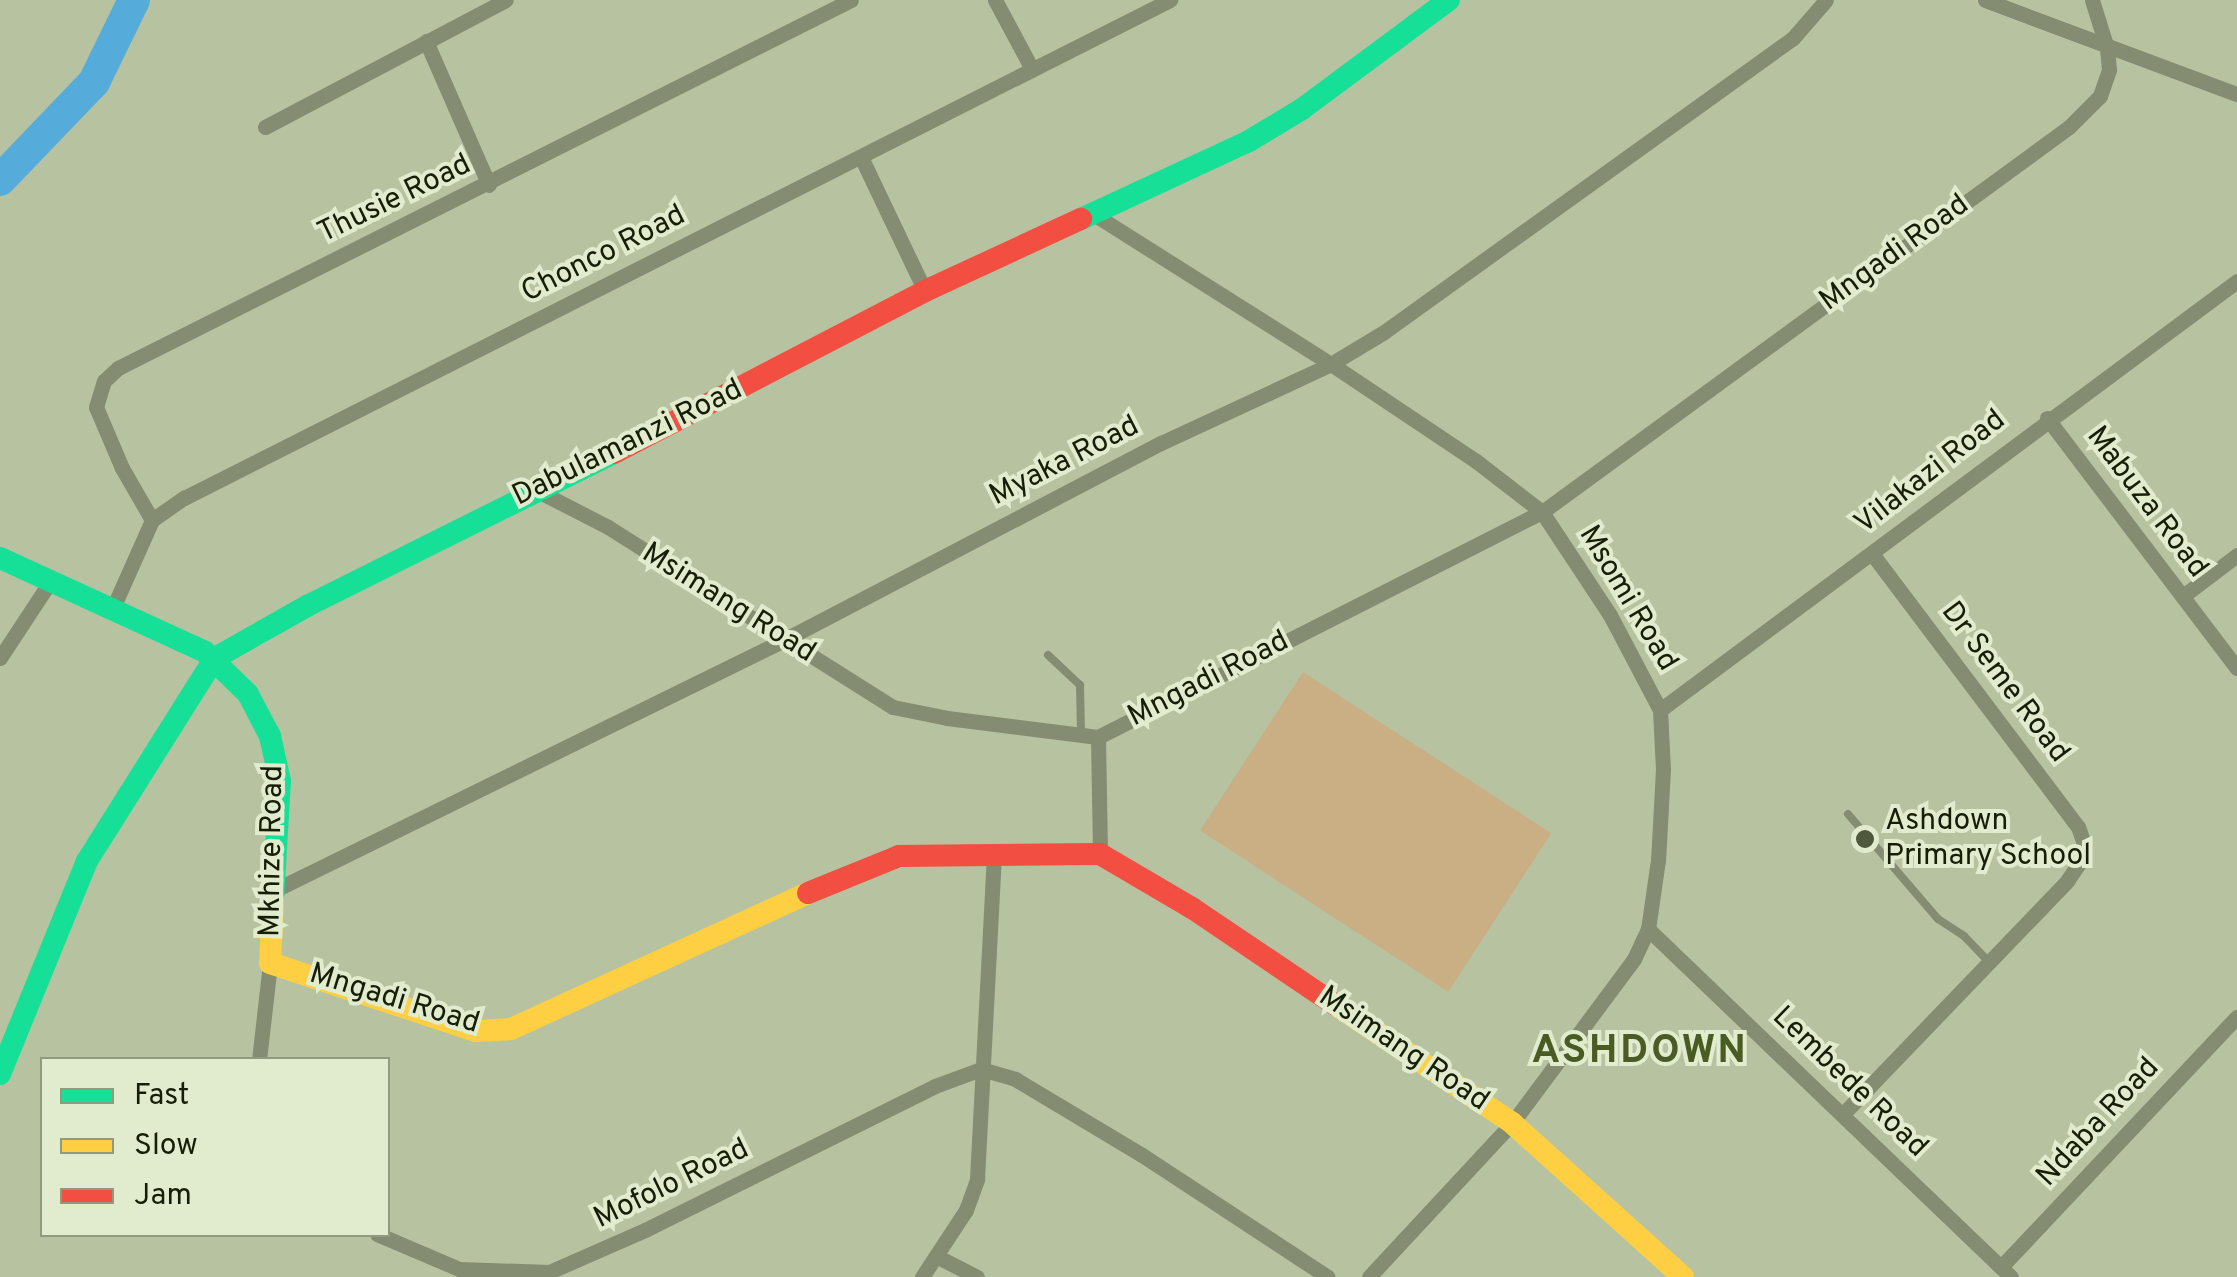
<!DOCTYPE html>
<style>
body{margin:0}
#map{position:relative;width:2237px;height:1277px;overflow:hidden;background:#b7c2a1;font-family:Overpass,sans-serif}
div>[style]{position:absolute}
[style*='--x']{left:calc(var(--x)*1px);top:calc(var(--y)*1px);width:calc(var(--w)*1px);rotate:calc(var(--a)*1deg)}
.green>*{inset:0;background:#c9af83;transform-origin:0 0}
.river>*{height:32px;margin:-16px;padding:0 16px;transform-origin:16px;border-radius:16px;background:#55abd9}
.lane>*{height:8px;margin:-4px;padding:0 4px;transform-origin:4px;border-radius:4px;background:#848c72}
.street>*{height:15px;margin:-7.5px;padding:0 7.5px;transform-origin:7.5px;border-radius:7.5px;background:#848c72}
.fast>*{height:22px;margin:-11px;padding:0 11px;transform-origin:11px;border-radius:11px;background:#16e098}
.slow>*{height:22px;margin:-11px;padding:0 11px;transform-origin:11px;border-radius:11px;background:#ffcf43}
.jam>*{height:22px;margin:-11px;padding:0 11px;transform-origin:11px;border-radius:11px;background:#f24e42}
.dots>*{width:28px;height:28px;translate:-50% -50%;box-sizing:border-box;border:5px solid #e1ecce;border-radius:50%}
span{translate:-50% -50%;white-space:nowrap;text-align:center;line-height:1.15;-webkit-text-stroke:8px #e1ecce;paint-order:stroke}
.street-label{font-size:30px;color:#171e07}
.poi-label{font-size:30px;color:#171e07}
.left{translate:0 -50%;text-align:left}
.district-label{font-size:40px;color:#4a5c23;font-weight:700;letter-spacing:2.5px}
.legend{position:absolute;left:40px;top:1057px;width:350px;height:180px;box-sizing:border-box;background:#e1ecce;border:2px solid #909a7e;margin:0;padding:12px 18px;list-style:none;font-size:30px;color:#171e07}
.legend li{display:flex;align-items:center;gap:20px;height:50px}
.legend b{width:50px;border:2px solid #909a7e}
</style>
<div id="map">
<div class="green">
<div style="left:1303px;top:672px;width:296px;height:189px;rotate:33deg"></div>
</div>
<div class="river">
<div style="--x:0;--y:180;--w:136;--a:-46.2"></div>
<div style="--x:94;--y:82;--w:91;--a:-64"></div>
</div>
<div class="lane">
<div style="--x:1048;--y:655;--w:44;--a:43.2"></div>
<div style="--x:1080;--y:685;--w:49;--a:88.8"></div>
<div style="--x:1848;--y:814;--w:138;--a:49.4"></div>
<div style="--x:1938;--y:919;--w:31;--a:33"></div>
<div style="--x:1964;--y:936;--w:35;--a:46"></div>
</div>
<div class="street">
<div style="--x:995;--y:0;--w:78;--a:61.8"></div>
<div style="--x:1985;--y:0;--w:269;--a:20.5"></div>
<div style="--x:426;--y:41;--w:157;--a:66.4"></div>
<div style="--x:265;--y:127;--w:272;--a:-27.8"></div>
<div style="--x:861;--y:157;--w:148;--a:64.5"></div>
<div style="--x:1092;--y:213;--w:283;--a:32.3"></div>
<div style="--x:1331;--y:364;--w:174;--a:33.8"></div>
<div style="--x:1476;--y:461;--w:83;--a:37.7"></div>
<div style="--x:1542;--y:512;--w:123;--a:56.6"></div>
<div style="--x:1610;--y:615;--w:107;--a:62.2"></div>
<div style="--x:1660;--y:710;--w:59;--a:87.1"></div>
<div style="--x:1663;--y:769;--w:91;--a:93.1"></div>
<div style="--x:1658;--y:860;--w:70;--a:98.2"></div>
<div style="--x:1648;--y:929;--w:33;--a:115"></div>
<div style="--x:1634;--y:959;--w:204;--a:126.6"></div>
<div style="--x:1512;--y:1123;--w:210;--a:132.9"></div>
<div style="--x:2047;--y:418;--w:314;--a:52.8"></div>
<div style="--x:538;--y:491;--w:79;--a:27.2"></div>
<div style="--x:608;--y:527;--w:337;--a:32.3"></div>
<div style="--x:893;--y:707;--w:55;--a:11.5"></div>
<div style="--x:947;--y:718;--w:152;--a:7.2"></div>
<div style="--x:152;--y:520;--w:60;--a:-120"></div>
<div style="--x:122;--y:468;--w:66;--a:-113.1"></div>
<div style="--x:96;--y:407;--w:27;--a:-73"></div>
<div style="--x:104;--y:381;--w:19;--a:-43"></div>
<div style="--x:118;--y:368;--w:820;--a:-26.66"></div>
<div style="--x:2183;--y:596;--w:68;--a:-37.2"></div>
<div style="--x:112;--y:610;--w:98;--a:-66"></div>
<div style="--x:152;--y:520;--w:39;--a:-35"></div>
<div style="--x:184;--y:498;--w:1105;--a:-26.8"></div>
<div style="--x:0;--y:658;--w:91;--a:-56.7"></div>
<div style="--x:1660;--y:710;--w:719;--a:-36.63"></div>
<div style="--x:1098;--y:737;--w:498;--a:-26.9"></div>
<div style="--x:1542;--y:512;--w:653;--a:-36.15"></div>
<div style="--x:2069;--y:127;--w:44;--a:-45"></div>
<div style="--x:2100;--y:96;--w:28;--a:-71"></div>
<div style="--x:2109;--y:70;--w:22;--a:-95"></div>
<div style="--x:2107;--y:48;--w:50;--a:-107.4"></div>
<div style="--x:1098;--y:737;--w:117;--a:89"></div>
<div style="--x:275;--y:890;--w:565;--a:-26.16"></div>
<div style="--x:782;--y:641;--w:428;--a:-27.6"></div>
<div style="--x:1161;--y:443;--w:187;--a:-24.9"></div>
<div style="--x:1331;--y:364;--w:62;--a:-31.1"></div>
<div style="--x:1384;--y:332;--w:504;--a:-35.71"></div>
<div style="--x:1793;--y:38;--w:50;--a:-49"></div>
<div style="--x:1648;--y:929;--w:503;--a:43.79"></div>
<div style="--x:259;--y:1060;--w:98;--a:-83.5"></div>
<div style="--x:981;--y:1069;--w:35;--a:16"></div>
<div style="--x:1015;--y:1079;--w:148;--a:30.9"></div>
<div style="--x:1142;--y:1155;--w:222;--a:33.3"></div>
<div style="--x:1843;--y:1114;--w:323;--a:-46.1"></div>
<div style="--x:2067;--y:881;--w:29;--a:-56"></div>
<div style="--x:2083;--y:857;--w:13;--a:-86"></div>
<div style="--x:2084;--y:844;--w:18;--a:-109"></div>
<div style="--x:2078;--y:827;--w:342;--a:-127"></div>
<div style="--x:377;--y:1234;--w:89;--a:23.1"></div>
<div style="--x:459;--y:1269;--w:90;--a:1.9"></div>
<div style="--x:549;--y:1272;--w:105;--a:-23.6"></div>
<div style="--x:645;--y:1230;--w:324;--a:-26.4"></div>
<div style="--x:935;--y:1086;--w:49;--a:-20.3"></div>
<div style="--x:936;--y:1256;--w:46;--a:27.1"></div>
<div style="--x:2001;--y:1267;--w:344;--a:-46.7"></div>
<div style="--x:922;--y:1277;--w:80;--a:-56.7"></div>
<div style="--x:966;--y:1210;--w:33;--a:-70"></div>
<div style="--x:977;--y:1179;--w:325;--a:-87"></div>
</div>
<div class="fast">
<div style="--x:1081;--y:219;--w:185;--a:-24.9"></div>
<div style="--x:1249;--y:141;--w:62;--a:-31.1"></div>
<div style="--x:1302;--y:109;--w:183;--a:-36.6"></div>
<div style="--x:0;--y:558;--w:226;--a:24.6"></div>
<div style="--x:205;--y:652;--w:60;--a:44.3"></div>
<div style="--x:248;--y:694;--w:47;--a:62.4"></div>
<div style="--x:270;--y:736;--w:46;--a:77.5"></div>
<div style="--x:280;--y:781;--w:119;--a:93.4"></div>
<div style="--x:0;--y:1074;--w:230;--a:-67.8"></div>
<div style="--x:87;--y:861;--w:240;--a:-57.8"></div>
<div style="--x:215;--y:658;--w:106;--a:-29.5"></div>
<div style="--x:307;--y:606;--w:343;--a:-26.5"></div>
</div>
<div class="slow">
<div style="--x:273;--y:900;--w:63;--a:92.7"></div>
<div style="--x:270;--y:963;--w:217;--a:18.3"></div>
<div style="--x:476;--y:1031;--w:35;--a:-3"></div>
<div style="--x:511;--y:1029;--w:327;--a:-24.6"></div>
<div style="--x:1336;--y:1005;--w:212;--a:33.8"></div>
<div style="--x:1512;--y:1123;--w:230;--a:42"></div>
</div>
<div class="jam">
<div style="--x:614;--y:453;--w:351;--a:-27.5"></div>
<div style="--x:925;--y:291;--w:172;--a:-24.8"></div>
<div style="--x:808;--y:893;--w:98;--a:-22.1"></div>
<div style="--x:899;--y:856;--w:201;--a:-0.6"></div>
<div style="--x:1100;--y:854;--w:107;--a:30.4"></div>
<div style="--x:1192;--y:908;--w:174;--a:34"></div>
</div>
<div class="dots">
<div style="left:1865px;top:839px;background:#4f573d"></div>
</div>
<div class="street-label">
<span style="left:395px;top:200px;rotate:-26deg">Thusie Road</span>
<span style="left:1895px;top:254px;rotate:-36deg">Mngadi Road</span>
<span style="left:604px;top:255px;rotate:-27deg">Chonco Road</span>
<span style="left:628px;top:444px;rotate:-26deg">Dabulamanzi Road</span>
<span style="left:1065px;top:462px;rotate:-27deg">Myaka Road</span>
<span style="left:1931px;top:473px;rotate:-38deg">Vilakazi Road</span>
<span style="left:2146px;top:503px;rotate:53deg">Mabuza Road</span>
<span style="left:1627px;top:599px;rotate:59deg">Msomi Road</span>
<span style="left:728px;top:604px;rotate:32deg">Msimang Road</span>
<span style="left:1209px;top:680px;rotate:-27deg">Mngadi Road</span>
<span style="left:2004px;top:683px;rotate:53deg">Dr Seme Road</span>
<span style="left:273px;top:851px;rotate:-89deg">Mkhize Road</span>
<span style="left:394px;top:1000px;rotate:17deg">Mngadi Road</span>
<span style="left:1403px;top:1050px;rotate:34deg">Msimang Road</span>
<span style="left:1849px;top:1083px;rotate:44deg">Lembede Road</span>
<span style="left:2099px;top:1123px;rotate:-47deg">Ndaba Road</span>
<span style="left:672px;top:1185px;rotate:-26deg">Mofolo Road</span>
</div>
<div class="poi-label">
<span class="left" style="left:1885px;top:839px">Ashdown<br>Primary School</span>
</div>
<div class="district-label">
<span style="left:1640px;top:1052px">ASHDOWN</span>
</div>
<ul class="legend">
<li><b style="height:12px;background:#16e098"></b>Fast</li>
<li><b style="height:12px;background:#ffcf43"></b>Slow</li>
<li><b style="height:12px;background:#f24e42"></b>Jam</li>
</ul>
</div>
